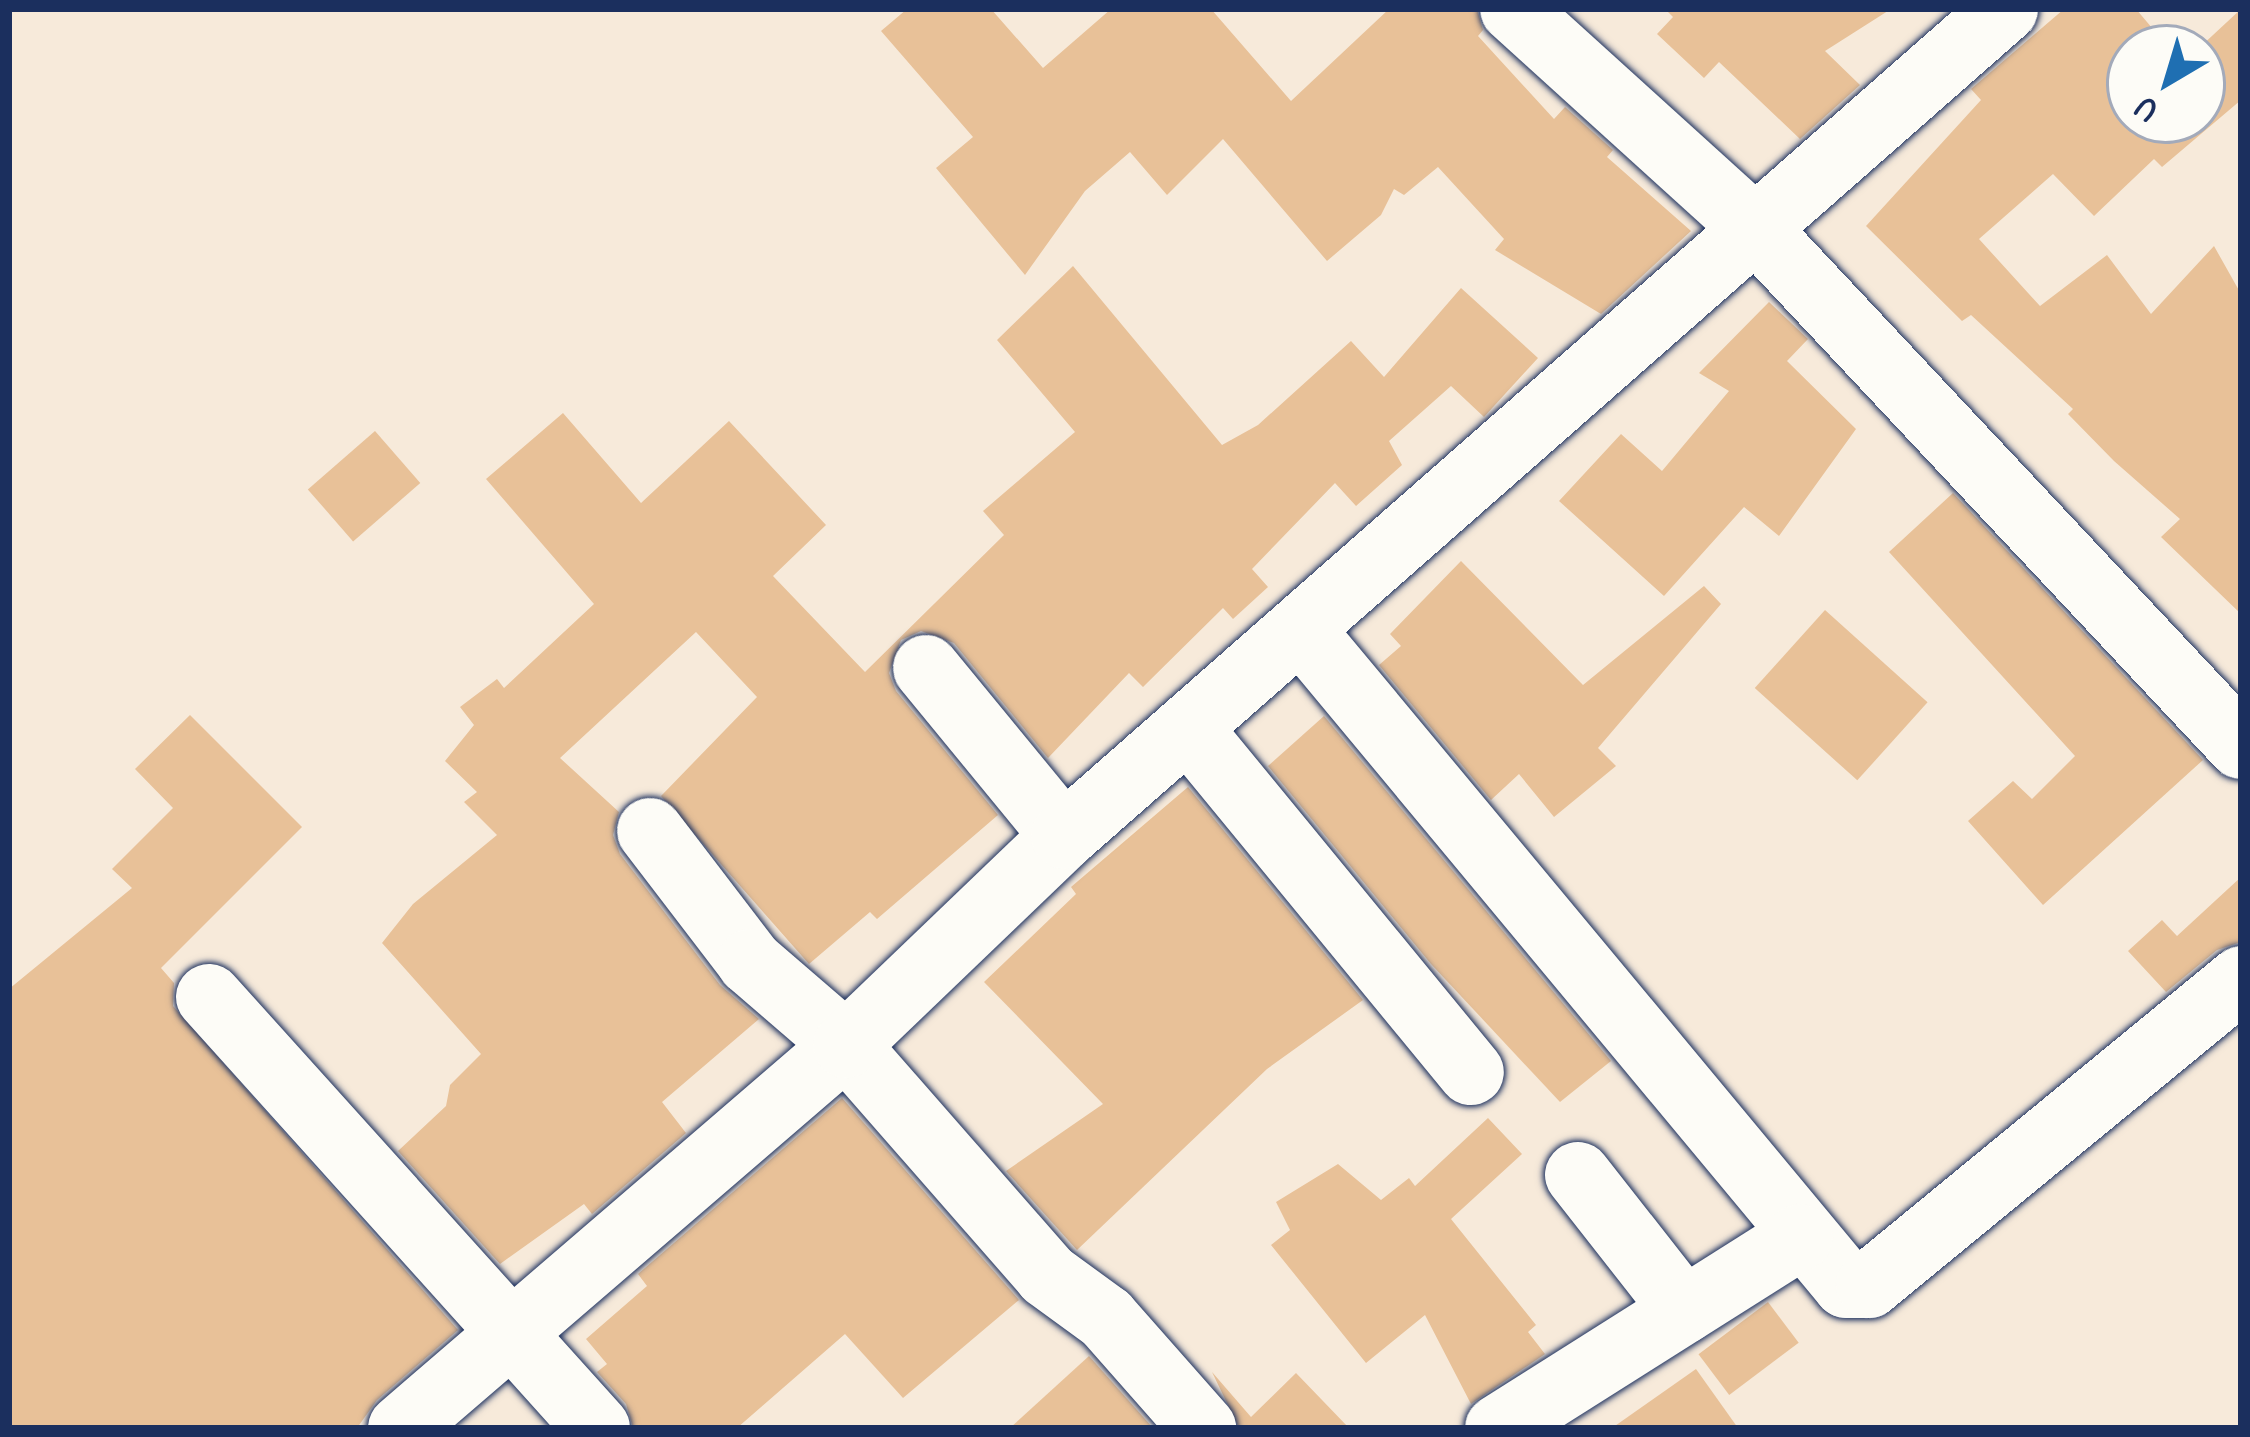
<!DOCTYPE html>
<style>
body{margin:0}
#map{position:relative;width:2250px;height:1437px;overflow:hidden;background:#f7eada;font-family:"Patrick Hand",sans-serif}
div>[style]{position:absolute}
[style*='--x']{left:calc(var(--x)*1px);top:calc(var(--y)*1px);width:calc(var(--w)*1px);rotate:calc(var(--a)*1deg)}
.building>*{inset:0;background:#e8c198;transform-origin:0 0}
.roads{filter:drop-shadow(0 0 3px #1b2f5e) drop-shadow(0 0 3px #1b2f5e)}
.minor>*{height:66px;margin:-33px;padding:0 33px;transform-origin:33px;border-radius:33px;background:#fdfcf7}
span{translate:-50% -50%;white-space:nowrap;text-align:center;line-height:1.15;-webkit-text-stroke:9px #fdfcf7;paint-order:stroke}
.frame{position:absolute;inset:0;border:12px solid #1b2f5e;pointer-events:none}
.north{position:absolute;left:2106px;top:24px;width:120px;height:120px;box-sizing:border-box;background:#fdfcf7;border:3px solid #a3aaba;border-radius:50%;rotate:218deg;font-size:33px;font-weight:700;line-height:48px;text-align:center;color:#1b2f5e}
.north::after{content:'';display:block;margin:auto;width:42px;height:54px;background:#1f6fb2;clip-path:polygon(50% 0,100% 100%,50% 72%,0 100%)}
</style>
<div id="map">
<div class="building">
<div style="clip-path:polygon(907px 9px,991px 9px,1043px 68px,1111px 9px,1211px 9px,1291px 101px,1389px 9px,1477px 9px,1483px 30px,1478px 36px,1554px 119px,1565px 107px,1613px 150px,1607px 157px,1691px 231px,1601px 314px,1495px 250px,1504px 239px,1438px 167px,1404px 195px,1394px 189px,1381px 215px,1327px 261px,1223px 139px,1167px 195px,1130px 152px,1085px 191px,1025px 275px,936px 168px,973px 137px,881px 31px)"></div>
<div style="clip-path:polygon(1665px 9px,1891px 9px,1825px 51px,1860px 85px,1800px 139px,1719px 62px,1704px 78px,1657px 34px,1673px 17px)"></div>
<div style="clip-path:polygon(2064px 9px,2136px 9px,2169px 48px,2130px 48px,2130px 120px,2202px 120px,2199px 48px,2241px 9px,2241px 100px,2162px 167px,2154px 159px,2094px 216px,2053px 174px,1979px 239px,2040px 306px,2107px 255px,2151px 314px,2214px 246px,2241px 294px,2241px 614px,2161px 537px,2180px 519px,2114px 461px,2068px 414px,2073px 409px,1971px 315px,1962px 321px,1866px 226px,1981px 100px,1971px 89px)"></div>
<div style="clip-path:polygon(1073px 266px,1222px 445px,1258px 425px,1351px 341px,1384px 377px,1461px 288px,1538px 358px,1484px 417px,1451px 386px,1389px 441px,1402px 465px,1356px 506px,1335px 483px,1252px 569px,1268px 587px,1233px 619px,1223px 608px,1143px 687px,1129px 673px,1048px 758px,954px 643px,921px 631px,901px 640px,889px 673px,896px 691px,998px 815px,877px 919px,870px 912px,809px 964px,661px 796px,757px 697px,696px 632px,560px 758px,619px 812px,613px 835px,620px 854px,720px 985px,759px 1019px,662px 1102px,686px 1133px,592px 1214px,584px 1204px,500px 1264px,398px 1151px,446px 1106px,450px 1085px,481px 1054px,382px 943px,413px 904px,497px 835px,464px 802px,477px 792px,445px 761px,474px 725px,460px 707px,497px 679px,504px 688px,594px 604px,486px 479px,563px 413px,641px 503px,729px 421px,826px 525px,773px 576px,865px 672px,1004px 535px,983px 511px,1075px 432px,997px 340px)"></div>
<div style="clip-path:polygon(1769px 302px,1808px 339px,1787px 361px,1856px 429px,1779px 536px,1744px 507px,1664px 596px,1559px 501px,1621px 434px,1662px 471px,1729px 391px,1699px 373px)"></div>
<div style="left:375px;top:431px;width:69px;height:89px;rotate:49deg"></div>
<div style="clip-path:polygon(1953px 493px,2203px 760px,2043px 905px,1968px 821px,2013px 781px,2032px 799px,2075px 756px,1889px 552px)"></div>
<div style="clip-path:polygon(1461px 561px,1583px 685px,1704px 586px,1721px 604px,1598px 748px,1616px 766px,1554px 817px,1519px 774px,1491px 800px,1379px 665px,1401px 646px,1390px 634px)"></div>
<div style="left:1825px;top:610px;width:138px;height:105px;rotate:42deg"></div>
<div style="clip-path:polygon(190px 715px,302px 827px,161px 968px,174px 983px,173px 1006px,458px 1330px,377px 1400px,357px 1428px,9px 1428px,9px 989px,132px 888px,112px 869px,173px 808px,135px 769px)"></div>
<div style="clip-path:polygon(1324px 716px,1611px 1061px,1560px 1102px,1431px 964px,1268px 766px)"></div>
<div style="clip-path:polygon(1188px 787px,1363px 1000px,1267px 1069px,1077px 1250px,1006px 1171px,1103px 1104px,984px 982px,1076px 894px,1071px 887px)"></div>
<div style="clip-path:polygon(2241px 877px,2241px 942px,2217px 950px,2166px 992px,2128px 951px,2162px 920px,2177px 936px)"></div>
<div style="clip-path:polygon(842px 1098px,1019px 1300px,903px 1398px,845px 1334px,737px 1428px,633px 1428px,626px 1404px,597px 1372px,607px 1364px,586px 1339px,647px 1286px,638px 1274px)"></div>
<div style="clip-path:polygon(1488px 1118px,1522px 1154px,1451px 1219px,1536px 1325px,1528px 1332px,1545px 1354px,1471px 1404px,1425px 1315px,1366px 1363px,1271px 1245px,1290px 1230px,1276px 1202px,1338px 1164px,1381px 1200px,1409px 1178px,1415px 1186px)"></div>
<div style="left:1768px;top:1302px;width:51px;height:87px;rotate:53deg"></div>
<div style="clip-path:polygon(1089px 1356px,1153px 1428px,1010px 1428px)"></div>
<div style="clip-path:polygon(1696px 1369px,1738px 1428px,1612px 1428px)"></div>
<div style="clip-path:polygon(1212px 1372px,1251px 1417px,1296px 1373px,1349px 1428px,1239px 1428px)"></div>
</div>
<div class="roads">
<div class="minor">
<div style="--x:1513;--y:9;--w:331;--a:42.2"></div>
<div style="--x:1758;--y:231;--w:706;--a:46.84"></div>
<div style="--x:1303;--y:632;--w:849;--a:50.25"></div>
<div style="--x:1846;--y:1285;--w:23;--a:0"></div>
<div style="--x:1869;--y:1285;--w:482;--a:-39.4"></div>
<div style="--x:926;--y:668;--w:217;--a:50.6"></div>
<div style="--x:1189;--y:729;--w:444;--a:50.6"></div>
<div style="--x:650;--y:831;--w:165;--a:52.6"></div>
<div style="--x:750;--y:962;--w:127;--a:40.8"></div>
<div style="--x:846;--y:1045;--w:305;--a:48.8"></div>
<div style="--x:1047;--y:1275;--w:73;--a:36.1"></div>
<div style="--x:1106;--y:1318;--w:147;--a:48.6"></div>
<div style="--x:209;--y:997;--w:580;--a:48.01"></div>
<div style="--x:1578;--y:1175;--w:172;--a:51.9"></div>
<div style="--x:401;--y:1428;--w:587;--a:-40.72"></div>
<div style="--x:846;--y:1045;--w:302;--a:-43.8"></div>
<div style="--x:1064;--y:836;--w:1253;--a:-41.31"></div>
<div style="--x:1498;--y:1428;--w:357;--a:-32.3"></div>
</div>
</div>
<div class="frame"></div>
<div class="north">U</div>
</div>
